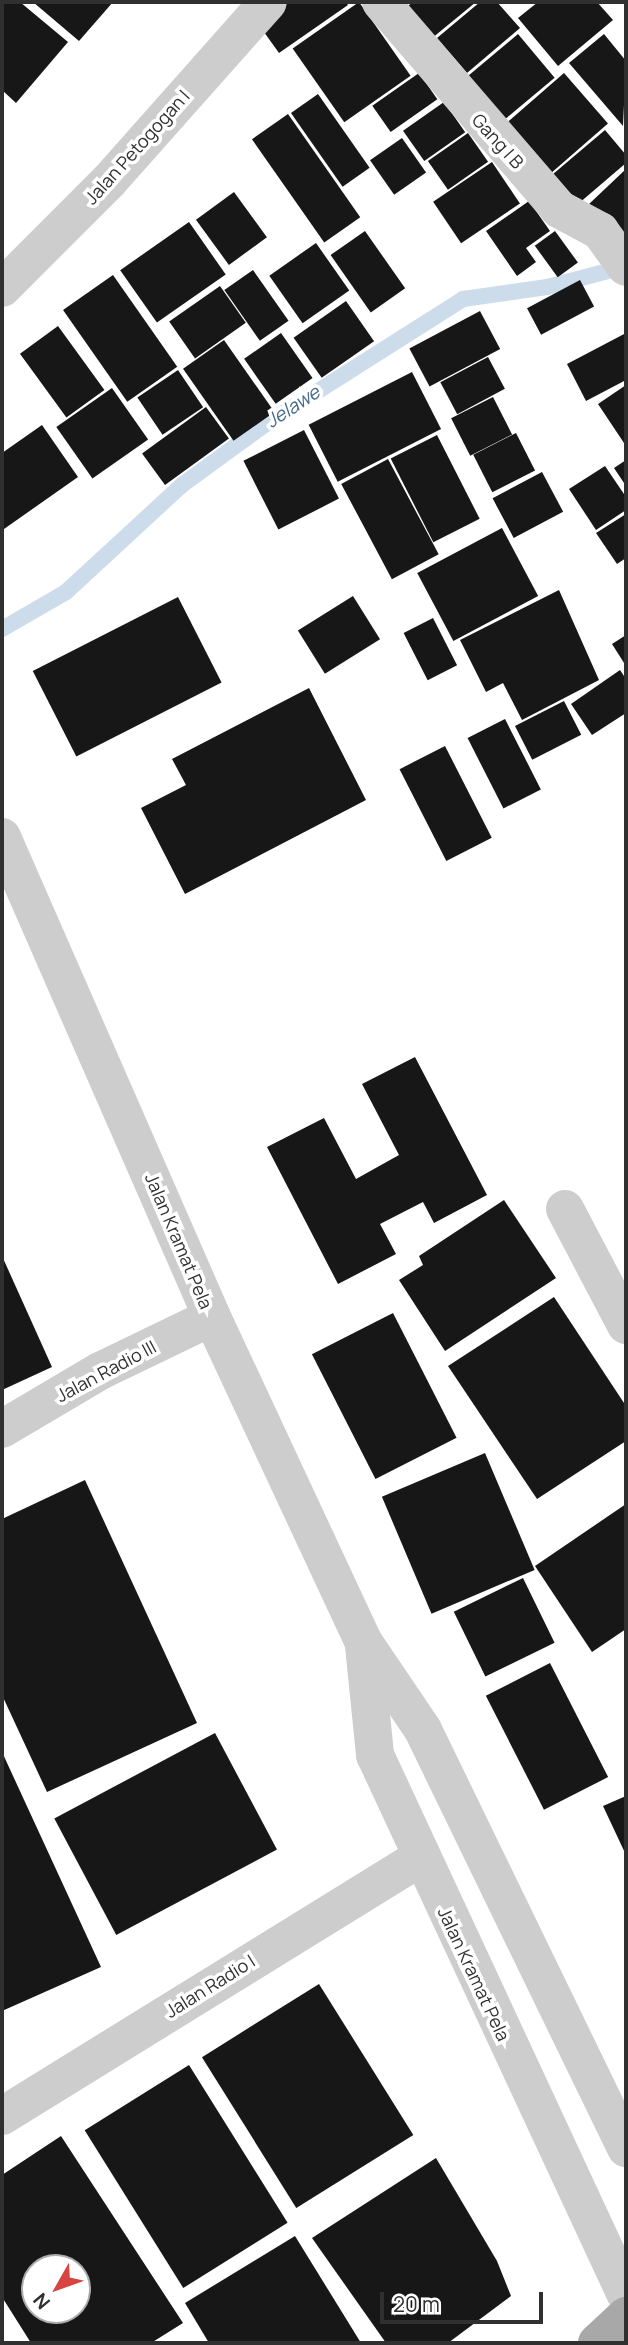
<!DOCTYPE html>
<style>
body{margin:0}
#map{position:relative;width:628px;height:2345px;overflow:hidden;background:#fff;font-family:Manrope,sans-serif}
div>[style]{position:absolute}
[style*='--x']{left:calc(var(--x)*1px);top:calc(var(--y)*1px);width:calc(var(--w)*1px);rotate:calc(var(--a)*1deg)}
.stream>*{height:16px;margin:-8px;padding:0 8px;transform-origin:8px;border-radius:8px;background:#cddcea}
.building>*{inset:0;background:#171717;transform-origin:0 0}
.minor>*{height:38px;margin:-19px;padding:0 19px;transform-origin:19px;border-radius:19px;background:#cdcdcd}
.major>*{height:38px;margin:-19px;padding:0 19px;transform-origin:19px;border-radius:19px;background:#a8a8a8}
span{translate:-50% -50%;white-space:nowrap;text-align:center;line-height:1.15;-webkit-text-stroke:7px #fff;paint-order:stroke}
.street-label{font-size:18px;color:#303030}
.water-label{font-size:19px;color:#446a8c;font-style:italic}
.frame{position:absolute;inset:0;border:4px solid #303030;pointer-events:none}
.north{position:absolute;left:21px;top:2254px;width:70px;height:70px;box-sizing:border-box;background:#fff;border:2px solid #acacac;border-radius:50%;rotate:230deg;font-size:19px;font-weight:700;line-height:28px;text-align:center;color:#303030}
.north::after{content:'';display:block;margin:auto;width:24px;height:32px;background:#d74442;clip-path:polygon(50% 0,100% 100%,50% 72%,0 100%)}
.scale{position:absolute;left:380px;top:2292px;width:163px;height:32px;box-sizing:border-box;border:4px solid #303030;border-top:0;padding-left:9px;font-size:21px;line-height:24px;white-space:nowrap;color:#303030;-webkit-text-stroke:5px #fff;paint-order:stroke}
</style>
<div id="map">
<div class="stream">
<div style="--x:2;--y:629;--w:74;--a:-30"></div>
<div style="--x:66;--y:592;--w:158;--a:-42.7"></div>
<div style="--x:182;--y:485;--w:104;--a:-36"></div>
<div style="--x:266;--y:424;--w:233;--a:-32.4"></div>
<div style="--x:463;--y:299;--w:85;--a:-8.1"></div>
<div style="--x:547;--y:287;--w:80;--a:-14.6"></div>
</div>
<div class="building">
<div style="clip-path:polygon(2px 2px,20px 2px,68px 42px,16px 103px,2px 90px)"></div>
<div style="clip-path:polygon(33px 2px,113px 2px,79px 41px)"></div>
<div style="clip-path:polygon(284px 2px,346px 2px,348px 5px,279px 53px,256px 21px)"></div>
<div style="left:359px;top:2px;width:90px;height:81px;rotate:55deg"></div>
<div style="clip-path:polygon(413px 2px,476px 2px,431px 39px,405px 8px)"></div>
<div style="clip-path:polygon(480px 2px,497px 2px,520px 28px,467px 73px,437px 38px)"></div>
<div style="clip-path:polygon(538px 2px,597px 2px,613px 20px,558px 66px,518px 18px)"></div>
<div style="left:518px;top:34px;width:57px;height:70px;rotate:50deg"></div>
<div style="clip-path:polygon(604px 34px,626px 61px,623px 126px,569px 63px)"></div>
<div style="left:419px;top:73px;width:32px;height:57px;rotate:55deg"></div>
<div style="left:564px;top:73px;width:67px;height:84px;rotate:49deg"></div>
<div style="left:318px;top:94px;width:90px;height:33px;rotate:55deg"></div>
<div style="left:444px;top:102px;width:37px;height:50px;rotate:55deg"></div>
<div style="left:288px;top:114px;width:126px;height:44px;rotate:55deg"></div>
<div style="clip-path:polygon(605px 130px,626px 155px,626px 163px,571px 210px,546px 180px)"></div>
<div style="left:468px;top:133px;width:35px;height:49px;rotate:55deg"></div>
<div style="left:402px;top:138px;width:42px;height:39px;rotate:55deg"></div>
<div style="left:492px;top:162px;width:50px;height:71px;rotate:56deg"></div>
<div style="clip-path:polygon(626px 169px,626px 235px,588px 205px)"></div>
<div style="left:234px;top:192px;width:56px;height:47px;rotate:54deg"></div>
<div style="clip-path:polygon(529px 201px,550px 231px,526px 248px,536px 262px,517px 276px,486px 231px)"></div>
<div style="left:189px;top:222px;width:64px;height:84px;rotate:55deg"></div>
<div style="left:365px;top:231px;width:70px;height:42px;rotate:55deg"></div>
<div style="left:555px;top:231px;width:39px;height:25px;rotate:54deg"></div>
<div style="left:316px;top:243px;width:58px;height:57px;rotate:55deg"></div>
<div style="left:253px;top:270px;width:62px;height:35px;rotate:55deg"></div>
<div style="left:113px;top:275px;width:112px;height:61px;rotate:55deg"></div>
<div style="left:580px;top:280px;width:30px;height:60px;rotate:62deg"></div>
<div style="left:220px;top:286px;width:45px;height:62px;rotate:55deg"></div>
<div style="left:346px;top:301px;width:49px;height:64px;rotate:55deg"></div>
<div style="left:480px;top:311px;width:43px;height:80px;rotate:62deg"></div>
<div style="left:58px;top:326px;width:79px;height:47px;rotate:54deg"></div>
<div style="left:281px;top:333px;width:55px;height:45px;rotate:55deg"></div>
<div style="clip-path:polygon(626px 333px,626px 380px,586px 401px,567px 364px)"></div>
<div style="left:224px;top:340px;width:88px;height:50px;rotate:55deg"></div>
<div style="left:488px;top:357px;width:36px;height:54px;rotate:62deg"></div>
<div style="left:178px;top:370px;width:45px;height:49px;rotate:56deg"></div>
<div style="left:412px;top:372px;width:64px;height:116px;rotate:63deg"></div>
<div style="clip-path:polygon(626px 385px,626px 446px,598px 404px)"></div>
<div style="left:112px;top:388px;width:63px;height:68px;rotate:55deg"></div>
<div style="left:493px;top:397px;width:42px;height:47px;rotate:63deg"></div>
<div style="left:206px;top:407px;width:39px;height:79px;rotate:54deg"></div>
<div style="clip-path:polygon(42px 425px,78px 477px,4px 529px,2px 453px)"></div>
<div style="left:304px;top:430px;width:77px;height:68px;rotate:63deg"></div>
<div style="left:516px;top:433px;width:42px;height:48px;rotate:63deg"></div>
<div style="left:437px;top:435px;width:94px;height:52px;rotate:63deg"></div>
<div style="left:388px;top:459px;width:108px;height:53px;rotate:62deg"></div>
<div style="clip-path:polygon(626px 460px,626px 486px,614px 468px)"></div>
<div style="clip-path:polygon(605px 466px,626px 497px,626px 510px,596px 530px,569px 489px)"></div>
<div style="left:542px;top:472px;width:45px;height:56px;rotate:62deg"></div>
<div style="clip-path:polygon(626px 514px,626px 558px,617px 564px,596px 533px)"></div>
<div style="left:502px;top:528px;width:77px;height:96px;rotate:62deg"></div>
<div style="clip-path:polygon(559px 590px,599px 680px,522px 720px,503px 683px,486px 692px,460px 640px)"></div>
<div style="left:353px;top:596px;width:51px;height:65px;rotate:58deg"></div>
<div style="left:178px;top:597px;width:96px;height:163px;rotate:63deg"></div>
<div style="left:433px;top:618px;width:53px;height:33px;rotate:63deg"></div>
<div style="clip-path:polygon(626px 635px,626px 666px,612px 644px)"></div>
<div style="clip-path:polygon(620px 670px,626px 679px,626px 713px,592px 735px,571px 704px)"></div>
<div style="clip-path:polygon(309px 688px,366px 800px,185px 894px,141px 808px,186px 785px,172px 759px)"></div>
<div style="left:564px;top:701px;width:38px;height:55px;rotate:63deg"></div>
<div style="left:505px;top:719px;width:79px;height:42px;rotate:63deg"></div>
<div style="left:445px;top:746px;width:103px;height:51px;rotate:63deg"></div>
<div style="clip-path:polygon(415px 1057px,487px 1195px,434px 1223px,423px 1202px,380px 1224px,396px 1254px,338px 1284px,267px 1147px,324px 1118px,356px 1179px,399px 1155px,362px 1084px)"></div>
<div style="clip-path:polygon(504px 1200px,556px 1278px,445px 1351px,399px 1280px,423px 1265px,419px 1256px)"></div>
<div style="clip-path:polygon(2px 1256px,52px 1367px,2px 1390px)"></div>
<div style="clip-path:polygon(554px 1297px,626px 1406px,626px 1441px,537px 1499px,448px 1366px)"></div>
<div style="left:393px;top:1313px;width:140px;height:91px;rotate:63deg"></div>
<div style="left:485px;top:1453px;width:127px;height:112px;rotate:67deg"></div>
<div style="clip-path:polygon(85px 1480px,197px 1723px,47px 1792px,2px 1695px,2px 1519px)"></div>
<div style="clip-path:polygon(626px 1504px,626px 1629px,592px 1652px,535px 1566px)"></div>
<div style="left:523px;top:1578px;width:72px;height:77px;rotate:64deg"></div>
<div style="left:550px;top:1663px;width:128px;height:72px;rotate:63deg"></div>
<div style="left:215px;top:1733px;width:132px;height:182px;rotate:62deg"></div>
<div style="clip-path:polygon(2px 1752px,101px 1967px,2px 2011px)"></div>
<div style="clip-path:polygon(626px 1796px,626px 1855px,603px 1806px)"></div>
<div style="left:319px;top:1984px;width:178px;height:138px;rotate:58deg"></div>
<div style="left:189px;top:2065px;width:186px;height:123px;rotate:58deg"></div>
<div style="clip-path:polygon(evenodd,61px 2136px,183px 2323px,151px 2343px,31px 2343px,2px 2297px,2px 2175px,61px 2136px,35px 2268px,77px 2268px,77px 2310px,35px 2310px,35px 2268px)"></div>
<div style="clip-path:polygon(436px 2158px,497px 2261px,511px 2296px,448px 2343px,386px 2343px,312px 2238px)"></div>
<div style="clip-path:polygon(295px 2236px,361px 2343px,209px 2343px,185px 2303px)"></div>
</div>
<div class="minor">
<div style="--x:381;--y:2;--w:273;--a:49.3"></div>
<div style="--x:559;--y:209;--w:47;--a:28.2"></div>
<div style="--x:600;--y:231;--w:44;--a:54.2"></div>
<div style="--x:2;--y:288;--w:151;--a:-45"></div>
<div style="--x:109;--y:181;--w:239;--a:-48.4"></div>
<div style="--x:2;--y:837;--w:524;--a:66.37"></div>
<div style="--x:212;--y:1317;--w:357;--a:65"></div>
<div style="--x:363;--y:1641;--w:107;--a:56"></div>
<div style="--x:423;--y:1730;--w:465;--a:64.1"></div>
<div style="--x:565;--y:1209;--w:131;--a:62.3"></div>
<div style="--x:2;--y:1429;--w:114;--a:-30.6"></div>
<div style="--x:100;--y:1371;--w:124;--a:-25.7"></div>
<div style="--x:364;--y:1646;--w:110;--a:84.2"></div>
<div style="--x:375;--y:1755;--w:595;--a:65.07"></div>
<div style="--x:2;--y:2116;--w:490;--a:-31.7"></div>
</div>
<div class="major">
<div style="--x:597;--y:2343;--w:40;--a:-43"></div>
</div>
<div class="street-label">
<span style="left:498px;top:141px;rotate:48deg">Gang I B</span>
<span style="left:137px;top:147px;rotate:-48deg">Jalan Petogogan I</span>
<span style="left:179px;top:1241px;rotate:67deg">Jalan Kramat Pela</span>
<span style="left:106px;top:1371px;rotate:-28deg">Jalan Radio III</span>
<span style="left:474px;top:1974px;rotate:65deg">Jalan Kramat Pela</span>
<span style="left:210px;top:1986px;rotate:-32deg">Jalan Radio I</span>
</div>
<div class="water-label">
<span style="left:293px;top:407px;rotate:-33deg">Jelawe</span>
</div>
<div class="frame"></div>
<div class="north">N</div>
<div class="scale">20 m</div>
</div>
